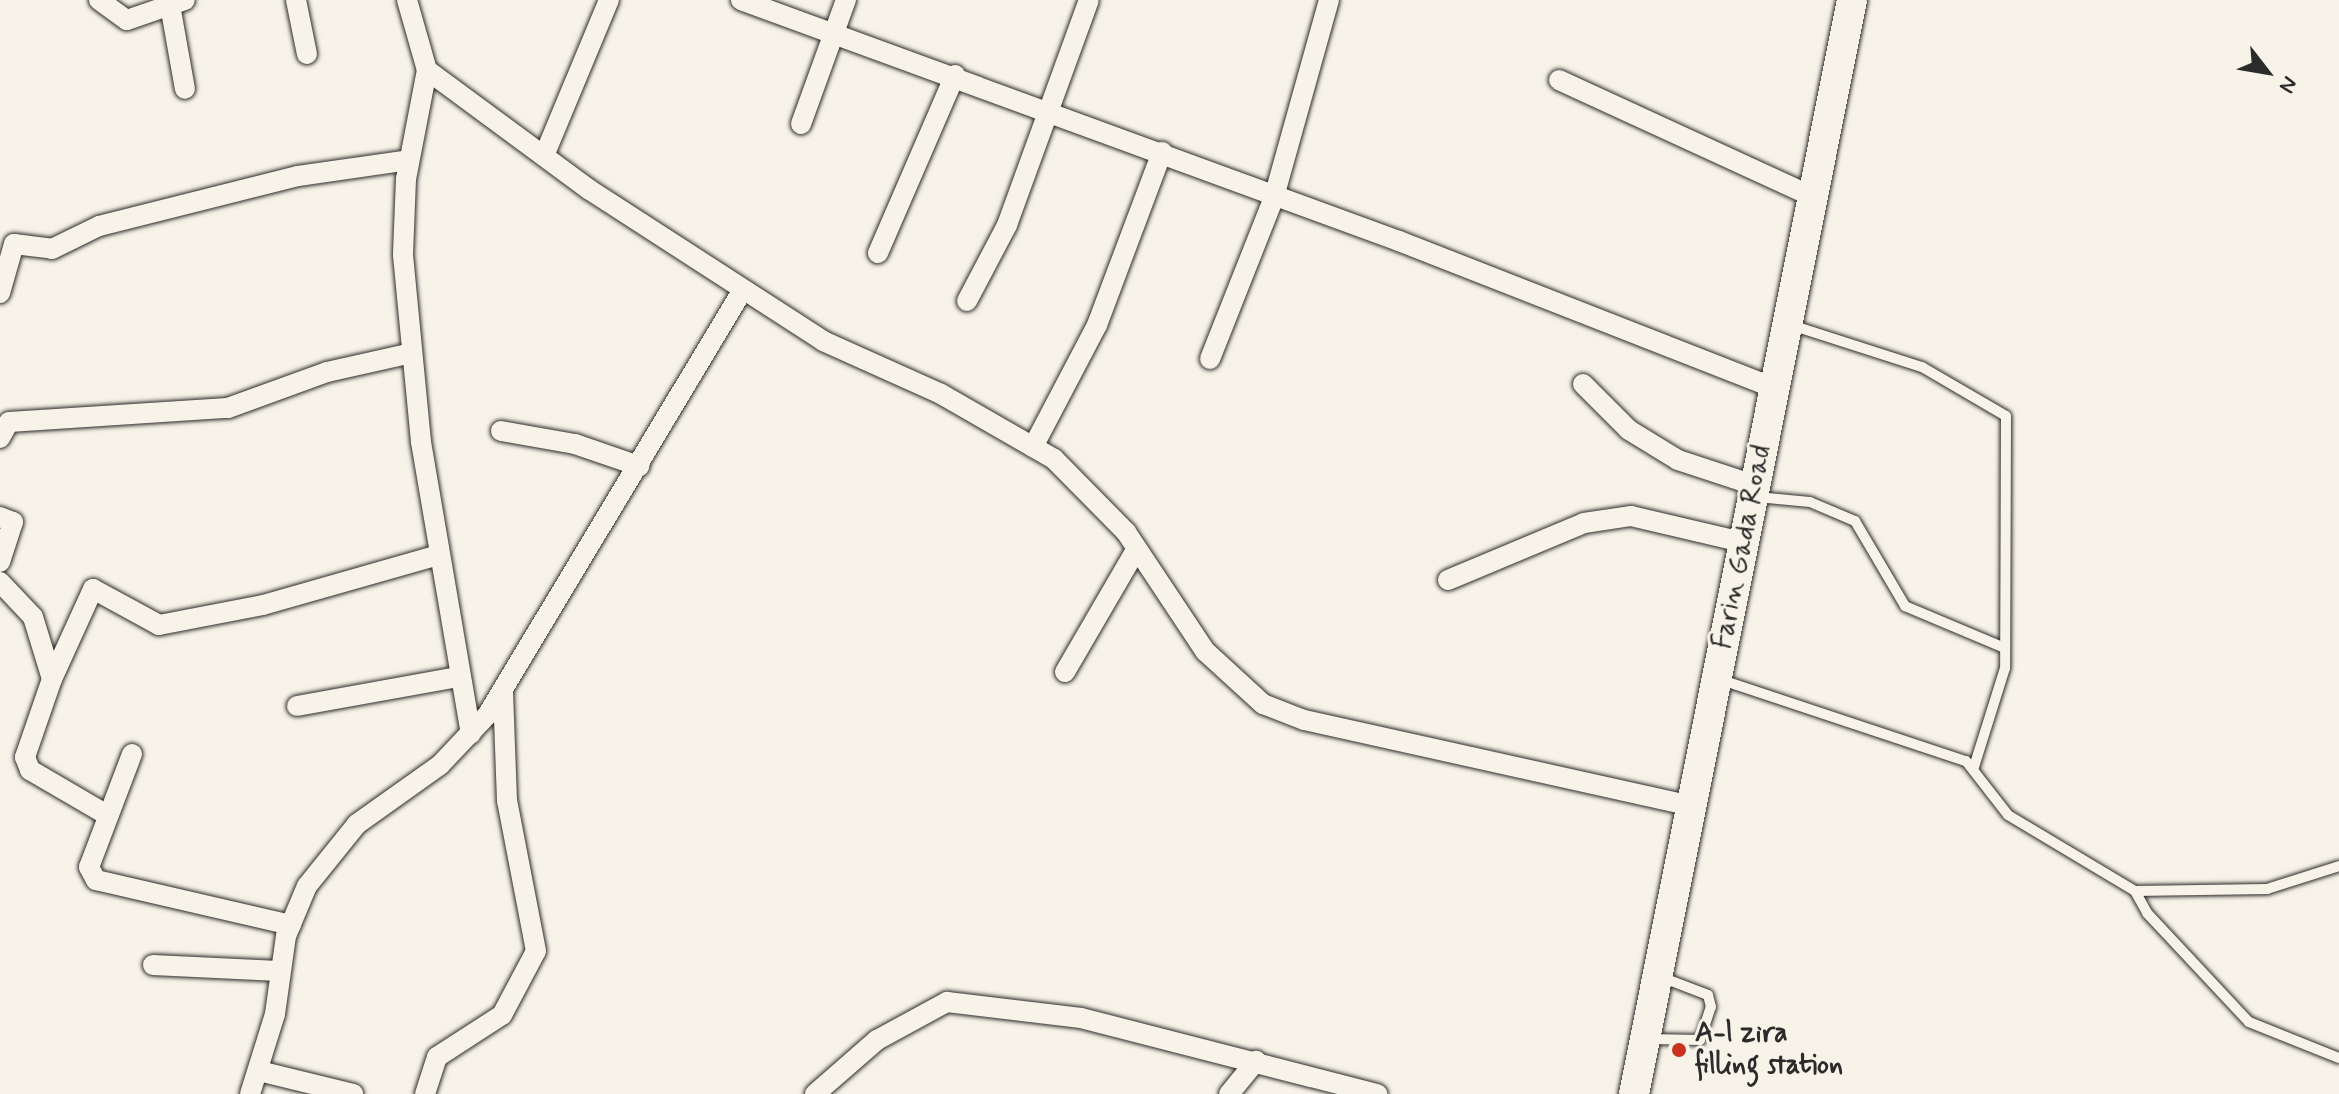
<!DOCTYPE html>
<style>
body{margin:0}
#map{position:relative;width:2339px;height:1094px;overflow:hidden;background:#f7f3e8;font-family:Mynerve,sans-serif}
div>[style]{position:absolute}
[style*='--x']{left:calc(var(--x)*1px);top:calc(var(--y)*1px);width:calc(var(--w)*1px);rotate:calc(var(--a)*1deg)}
.roads{filter:drop-shadow(0 0 2px #2b2b2b) drop-shadow(0 0 2px #2b2b2b)}
.lane>*{height:10px;margin:-5px;padding:0 5px;transform-origin:5px;border-radius:5px;background:#f7f3e8}
.street>*{height:20px;margin:-10px;padding:0 10px;transform-origin:10px;border-radius:10px;background:#f7f3e8}
.secondary>*{height:30px;margin:-15px;padding:0 15px;transform-origin:15px;border-radius:15px;background:#f7f3e8}
.dots>*{width:22px;height:22px;translate:-50% -50%;box-sizing:border-box;border:4px solid #f7f3e8;border-radius:50%}
span{translate:-50% -50%;white-space:nowrap;text-align:center;line-height:1.15;-webkit-text-stroke:6px #f7f3e8;paint-order:stroke}
.street-label{font-size:28px;color:#2b2b2b}
.poi-label{font-size:28px;color:#2b2b2b;font-weight:700}
.left{translate:0 -50%;text-align:left}
.north{position:absolute;left:2227px;top:32px;width:80px;height:80px;-webkit-text-stroke:6px #f7f3e8;paint-order:stroke;rotate:121deg;font-size:22px;font-weight:700;line-height:32px;text-align:center;color:#2b2b2b}
.north::after{content:'';display:block;margin:auto;width:28px;height:36px;background:#2b2b2b;clip-path:polygon(50% 0,100% 100%,50% 72%,0 100%)}
</style>
<div id="map">
<div class="roads">
<div class="lane">
<div style="--x:1791;--y:325;--w:138;--a:17.8"></div>
<div style="--x:1922;--y:367;--w:97;--a:30.3"></div>
<div style="--x:2006;--y:416;--w:252;--a:90.2"></div>
<div style="--x:2005;--y:668;--w:104;--a:107.4"></div>
<div style="--x:1757;--y:497;--w:53;--a:5.4"></div>
<div style="--x:1810;--y:502;--w:49;--a:22.9"></div>
<div style="--x:1855;--y:521;--w:99;--a:59.5"></div>
<div style="--x:1905;--y:606;--w:108;--a:22.8"></div>
<div style="--x:1719;--y:679;--w:260;--a:18.4"></div>
<div style="--x:1966;--y:761;--w:68;--a:52.1"></div>
<div style="--x:2008;--y:815;--w:148;--a:30.9"></div>
<div style="--x:2135;--y:891;--w:132;--a:-0.9"></div>
<div style="--x:2267;--y:889;--w:76;--a:-17.7"></div>
<div style="--x:2135;--y:891;--w:25;--a:61"></div>
<div style="--x:2147;--y:913;--w:149;--a:46.9"></div>
<div style="--x:2249;--y:1022;--w:97;--a:21.8"></div>
<div style="--x:1650;--y:1039;--w:50;--a:1.1"></div>
<div style="--x:1700;--y:1040;--w:35;--a:-72"></div>
<div style="--x:1711;--y:1007;--w:12;--a:-104"></div>
<div style="--x:1708;--y:995;--w:50;--a:-159"></div>
</div>
<div class="street">
<div style="--x:99;--y:0;--w:34;--a:36"></div>
<div style="--x:127;--y:20;--w:61;--a:-19"></div>
<div style="--x:296;--y:0;--w:55;--a:78.5"></div>
<div style="--x:407;--y:0;--w:73;--a:74.1"></div>
<div style="--x:427;--y:70;--w:202;--a:36.4"></div>
<div style="--x:590;--y:190;--w:278;--a:32.9"></div>
<div style="--x:823;--y:341;--w:129;--a:24.2"></div>
<div style="--x:941;--y:394;--w:130;--a:29.9"></div>
<div style="--x:1054;--y:459;--w:103;--a:45.4"></div>
<div style="--x:1126;--y:532;--w:143;--a:56.4"></div>
<div style="--x:1205;--y:651;--w:79;--a:42.4"></div>
<div style="--x:1263;--y:704;--w:44;--a:21.3"></div>
<div style="--x:1304;--y:720;--w:393;--a:12.5"></div>
<div style="--x:741;--y:0;--w:701;--a:20.12"></div>
<div style="--x:1399;--y:241;--w:405;--a:21.4"></div>
<div style="--x:170;--y:5;--w:85;--a:79.9"></div>
<div style="--x:427;--y:70;--w:111;--a:100.9"></div>
<div style="--x:406;--y:179;--w:76;--a:92.3"></div>
<div style="--x:403;--y:255;--w:188;--a:84.5"></div>
<div style="--x:421;--y:442;--w:296;--a:80.3"></div>
<div style="--x:1559;--y:80;--w:282;--a:24.7"></div>
<div style="--x:801;--y:124;--w:132;--a:-70.1"></div>
<div style="--x:544;--y:156;--w:169;--a:-67.4"></div>
<div style="--x:878;--y:253;--w:194;--a:-66.6"></div>
<div style="--x:0;--y:293;--w:51;--a:-74.1"></div>
<div style="--x:14;--y:244;--w:38;--a:7"></div>
<div style="--x:52;--y:249;--w:52;--a:-26.1"></div>
<div style="--x:99;--y:226;--w:205;--a:-14.1"></div>
<div style="--x:298;--y:176;--w:112;--a:-8.2"></div>
<div style="--x:967;--y:301;--w:86;--a:-62.2"></div>
<div style="--x:1007;--y:225;--w:239;--a:-70"></div>
<div style="--x:1210;--y:359;--w:174;--a:-68.4"></div>
<div style="--x:1274;--y:197;--w:205;--a:-74.4"></div>
<div style="--x:1583;--y:384;--w:65;--a:45"></div>
<div style="--x:1629;--y:430;--w:57;--a:31.5"></div>
<div style="--x:1678;--y:460;--w:80;--a:18.2"></div>
<div style="--x:501;--y:431;--w:75;--a:10"></div>
<div style="--x:575;--y:444;--w:68;--a:19"></div>
<div style="--x:0;--y:438;--w:18;--a:-61"></div>
<div style="--x:9;--y:422;--w:219;--a:-3.7"></div>
<div style="--x:228;--y:408;--w:105;--a:-20"></div>
<div style="--x:327;--y:372;--w:87;--a:-12.6"></div>
<div style="--x:1033;--y:447;--w:138;--a:-62.3"></div>
<div style="--x:1097;--y:325;--w:185;--a:-69.4"></div>
<div style="--x:0;--y:517;--w:14;--a:21"></div>
<div style="--x:13;--y:522;--w:42;--a:108"></div>
<div style="--x:1448;--y:580;--w:147;--a:-22.7"></div>
<div style="--x:1584;--y:523;--w:48;--a:-8.5"></div>
<div style="--x:1631;--y:516;--w:114;--a:13.2"></div>
<div style="--x:0;--y:582;--w:48;--a:46.7"></div>
<div style="--x:33;--y:617;--w:65;--a:73"></div>
<div style="--x:52;--y:679;--w:83;--a:109.1"></div>
<div style="--x:25;--y:757;--w:14;--a:69"></div>
<div style="--x:30;--y:770;--w:89;--a:30.3"></div>
<div style="--x:1065;--y:672;--w:141;--a:-59.8"></div>
<div style="--x:52;--y:679;--w:99;--a:-65.5"></div>
<div style="--x:93;--y:589;--w:75;--a:28.6"></div>
<div style="--x:159;--y:625;--w:106;--a:-10.9"></div>
<div style="--x:263;--y:605;--w:183;--a:-15.9"></div>
<div style="--x:297;--y:706;--w:164;--a:-10.2"></div>
<div style="--x:132;--y:754;--w:121;--a:110.8"></div>
<div style="--x:89;--y:867;--w:15;--a:62"></div>
<div style="--x:96;--y:880;--w:200;--a:13"></div>
<div style="--x:153;--y:965;--w:126;--a:2.7"></div>
<div style="--x:259;--y:1071;--w:97;--a:13.7"></div>
<div style="--x:250;--y:1094;--w:84;--a:-72.6"></div>
<div style="--x:275;--y:1014;--w:79;--a:-82"></div>
<div style="--x:286;--y:936;--w:54;--a:-67.2"></div>
<div style="--x:307;--y:886;--w:80;--a:-51.1"></div>
<div style="--x:357;--y:824;--w:102;--a:-35.4"></div>
<div style="--x:440;--y:765;--w:70;--a:-46.7"></div>
<div style="--x:488;--y:714;--w:493;--a:-59"></div>
<div style="--x:425;--y:1094;--w:39;--a:-72"></div>
<div style="--x:437;--y:1057;--w:77;--a:-32.9"></div>
<div style="--x:502;--y:1015;--w:72;--a:-62"></div>
<div style="--x:536;--y:951;--w:153;--a:-100.9"></div>
<div style="--x:507;--y:801;--w:110;--a:-92.1"></div>
<div style="--x:815;--y:1094;--w:82;--a:-41.1"></div>
<div style="--x:877;--y:1040;--w:80;--a:-28.5"></div>
<div style="--x:947;--y:1002;--w:135;--a:6.8"></div>
<div style="--x:1081;--y:1018;--w:306;--a:14.4"></div>
<div style="--x:1229;--y:1094;--w:43;--a:-50.7"></div>
</div>
<div class="secondary">
<div style="--x:1634;--y:1094;--w:1116;--a:-78.73"></div>
</div>
</div>
<div class="dots">
<div style="left:1679px;top:1050px;background:#c8321e"></div>
</div>
<div class="street-label">
<span style="left:1743px;top:547px;rotate:-79deg">Farin Gada Road</span>
</div>
<div class="poi-label">
<span class="left" style="left:1695px;top:1050px">A-l zira<br>filling station</span>
</div>
<div class="north">N</div>
</div>
